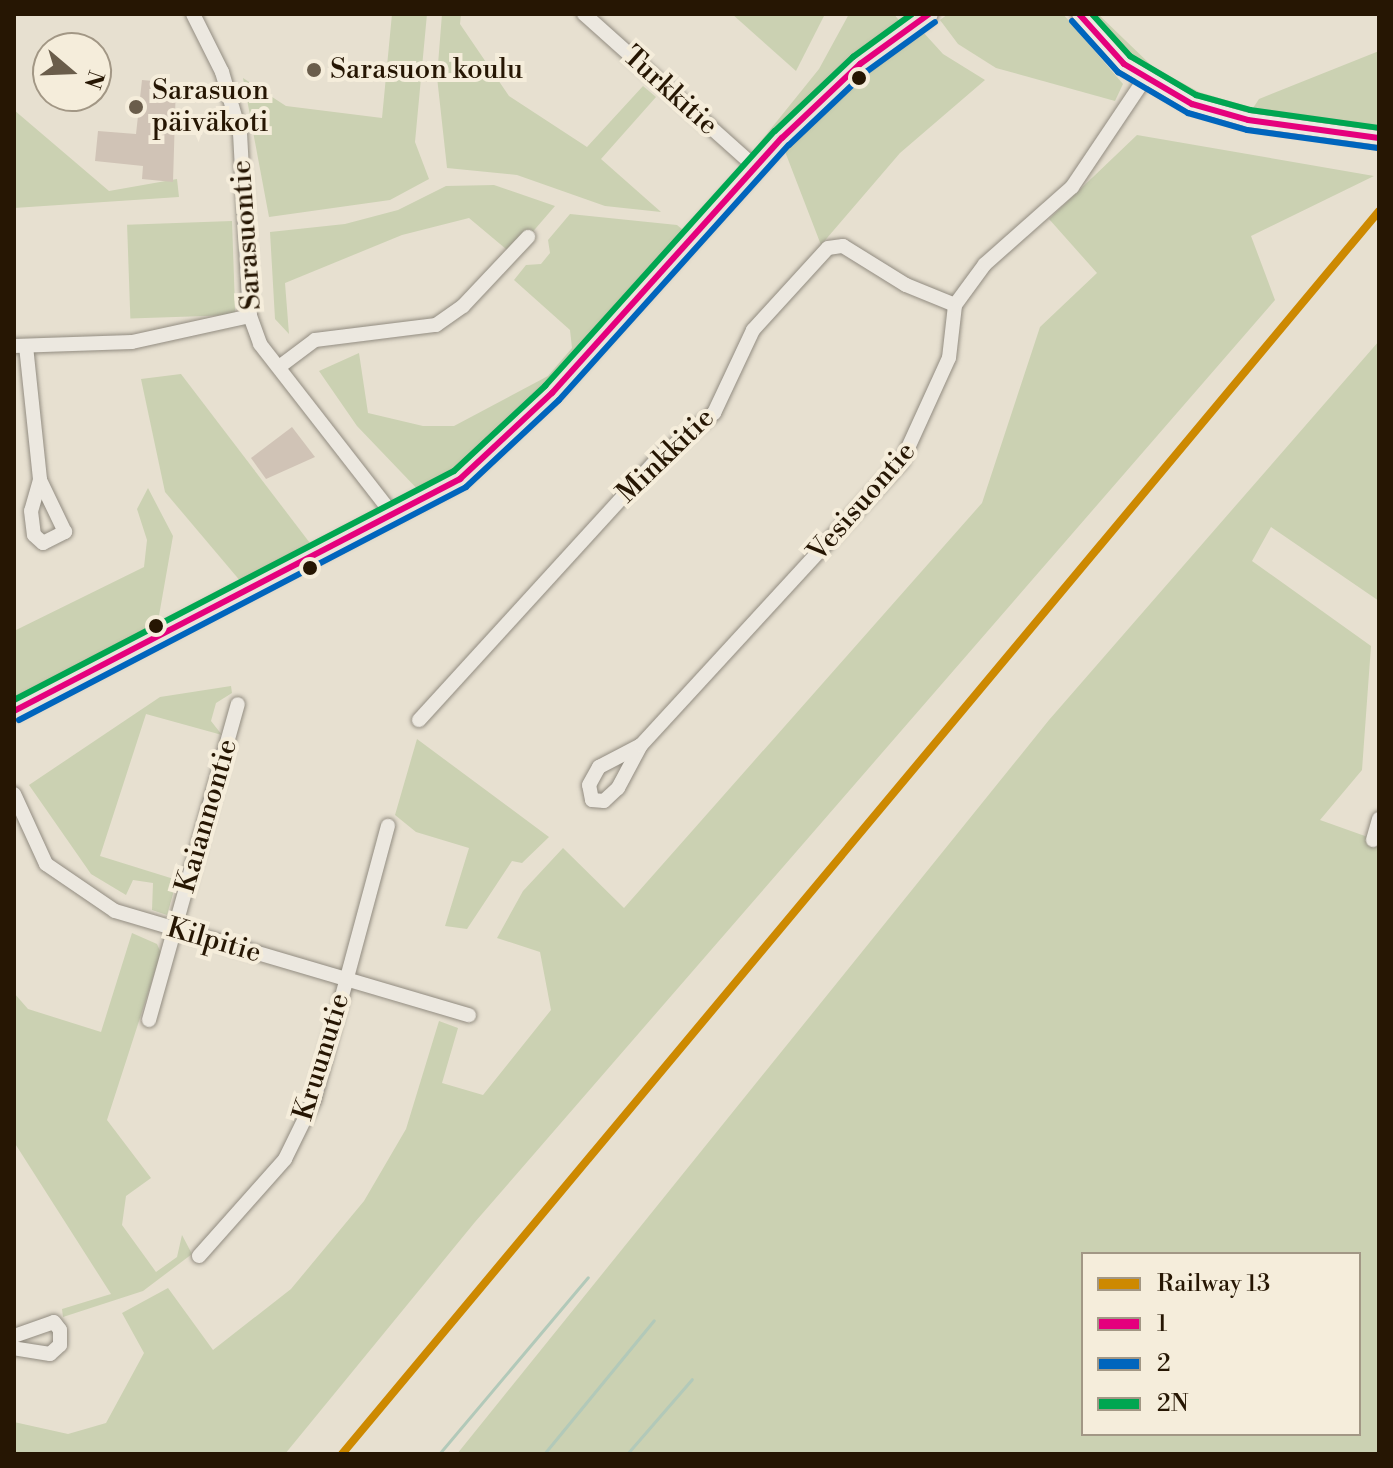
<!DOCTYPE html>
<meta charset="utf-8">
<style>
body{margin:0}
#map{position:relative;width:1393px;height:1468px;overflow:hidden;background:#e7e0d0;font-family:"Libre Bodoni",serif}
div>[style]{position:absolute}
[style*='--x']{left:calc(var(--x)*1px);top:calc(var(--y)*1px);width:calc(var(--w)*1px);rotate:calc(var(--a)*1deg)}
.green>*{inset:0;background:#cbd1b2;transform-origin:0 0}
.stream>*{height:3px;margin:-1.5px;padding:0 1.5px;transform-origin:1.5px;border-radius:1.5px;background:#b2c9b9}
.building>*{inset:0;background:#d0c3b6}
.roads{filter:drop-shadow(0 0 2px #928c81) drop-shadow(0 0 2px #928c81)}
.minor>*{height:14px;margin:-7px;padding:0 7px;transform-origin:7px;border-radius:7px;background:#ece8e0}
.major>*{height:18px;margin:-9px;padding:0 9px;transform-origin:9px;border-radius:9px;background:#e9e4db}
.bus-1>*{height:6px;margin:-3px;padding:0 3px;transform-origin:3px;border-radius:3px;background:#e5007d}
.bus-2>*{height:6px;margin:-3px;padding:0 3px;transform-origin:3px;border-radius:3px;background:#0065bd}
.bus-3>*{height:6px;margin:-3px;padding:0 3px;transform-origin:3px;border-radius:3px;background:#00a651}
.rail-1>*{height:8px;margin:-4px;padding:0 4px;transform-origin:4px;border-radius:4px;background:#cd8901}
.dots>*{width:22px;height:22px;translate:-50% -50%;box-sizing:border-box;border:4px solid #f5eddb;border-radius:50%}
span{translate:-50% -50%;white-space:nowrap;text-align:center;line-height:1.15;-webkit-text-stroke:8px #f5eddb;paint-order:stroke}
.poi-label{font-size:28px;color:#261603}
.left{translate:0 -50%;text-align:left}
.street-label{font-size:28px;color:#261603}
.frame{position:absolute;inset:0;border:16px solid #261603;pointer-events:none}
.legend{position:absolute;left:1081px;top:1252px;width:280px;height:184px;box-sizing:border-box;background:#f5eddb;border:2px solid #a29785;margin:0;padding:10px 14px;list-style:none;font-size:24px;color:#261603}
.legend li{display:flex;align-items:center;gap:16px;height:40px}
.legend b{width:40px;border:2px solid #a29785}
.north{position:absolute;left:32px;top:32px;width:80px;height:80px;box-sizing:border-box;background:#f5eddb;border:2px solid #a29785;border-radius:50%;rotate:109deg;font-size:22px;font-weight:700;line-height:32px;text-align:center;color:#261603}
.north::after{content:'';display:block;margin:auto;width:28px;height:36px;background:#6a5d4b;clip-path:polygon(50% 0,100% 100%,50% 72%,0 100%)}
</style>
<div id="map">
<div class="green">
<div style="clip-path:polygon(392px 14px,427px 14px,415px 142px,429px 179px,390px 200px,269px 217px,243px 78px,286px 106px,382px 118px)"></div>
<div style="clip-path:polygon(442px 14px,461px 14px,460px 24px,509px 96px,587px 147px,643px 86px,656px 97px,601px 159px,661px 212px,605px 206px,517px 175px,447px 168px,437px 77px)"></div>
<div style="clip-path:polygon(732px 14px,825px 14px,796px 71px)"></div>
<div style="clip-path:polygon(849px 14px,894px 14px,904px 27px,761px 153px,753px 151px,819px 69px)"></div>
<div style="clip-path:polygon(948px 14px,1063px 14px,1123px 84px,1115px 101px,996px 68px,958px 44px,940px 20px)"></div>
<div style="clip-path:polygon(1087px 14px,1098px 14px,1153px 67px,1199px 92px,1253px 108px,1259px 99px,1379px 51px,1379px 131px,1249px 113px,1195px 98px,1128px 57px)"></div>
<div style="clip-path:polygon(923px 32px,943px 54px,985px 80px,900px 153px,821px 245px,784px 149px,887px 55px)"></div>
<div style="clip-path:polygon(14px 110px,109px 191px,177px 179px,179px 197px,14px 208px)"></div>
<div style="clip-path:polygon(1137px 135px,1374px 176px,1251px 236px,1275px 300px,475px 1222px,285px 1454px,14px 1454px,14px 1422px,68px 1434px,106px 1423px,144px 1353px,122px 1313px,168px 1288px,213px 1350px,291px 1289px,364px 1201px,406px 1129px,439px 1021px,458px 1028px,442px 1083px,483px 1095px,551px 1010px,540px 952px,497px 938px,523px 891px,563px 848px,624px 908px,982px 503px,1040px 327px,1097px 273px,1049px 219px)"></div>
<div style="clip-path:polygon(494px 185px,555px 206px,517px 250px,506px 249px,469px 218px,402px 235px,285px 283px,289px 334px,275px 319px,270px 232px,345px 224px,398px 210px,446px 186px)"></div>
<div style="clip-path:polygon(570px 214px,677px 225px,688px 234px,505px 438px,423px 495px,357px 426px,319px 371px,359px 353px,368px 413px,423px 426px,454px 426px,548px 376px,572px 348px,570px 330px,514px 280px,526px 265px,541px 264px,550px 253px,548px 240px)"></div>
<div style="left:232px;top:221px;width:94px;height:105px;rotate:88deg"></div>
<div style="clip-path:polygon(evenodd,1379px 341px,1379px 601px,1271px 527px,1252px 561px,1371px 646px,1362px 770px,1320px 820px,1379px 841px,1379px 1454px,457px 1454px,1049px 720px,1379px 341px,1083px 1254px,1359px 1254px,1359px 1434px,1083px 1434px,1083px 1254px)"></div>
<div style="clip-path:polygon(181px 374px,316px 551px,247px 589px,165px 492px,141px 379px)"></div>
<div style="clip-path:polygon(148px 488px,173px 536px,157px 627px,14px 701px,14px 631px,144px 567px,147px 540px,137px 509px)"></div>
<div style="clip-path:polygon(231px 686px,232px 693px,216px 703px,211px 721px,222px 735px,146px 714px,100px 856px,177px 880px,167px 915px,152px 910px,153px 883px,133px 880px,126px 895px,91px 874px,29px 785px,160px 697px)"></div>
<div style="clip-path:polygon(417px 739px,549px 837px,522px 863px,512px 861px,467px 929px,445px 926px,469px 848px,416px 832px,395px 815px)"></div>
<div style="clip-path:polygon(132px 933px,157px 944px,161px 953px,107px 1120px,151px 1178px,126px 1196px,122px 1225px,156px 1272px,177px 1257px,182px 1235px,192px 1254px,143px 1291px,63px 1317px,62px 1309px,111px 1294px,14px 1142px,14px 993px,28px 1009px,101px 1032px)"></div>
</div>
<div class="stream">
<div style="--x:439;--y:1454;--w:231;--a:-49.9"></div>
<div style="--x:544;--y:1454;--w:173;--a:-50.6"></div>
<div style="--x:627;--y:1454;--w:99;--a:-49.1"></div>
</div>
<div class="building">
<div style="clip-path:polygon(142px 80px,176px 83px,173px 182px,142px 179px,143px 166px,95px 161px,98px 131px,136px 134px)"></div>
<div style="clip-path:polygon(292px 427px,315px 457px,266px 479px,251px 458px)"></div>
</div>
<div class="roads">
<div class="minor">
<div style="--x:193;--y:14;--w:65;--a:63.4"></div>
<div style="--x:222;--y:72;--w:64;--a:73.6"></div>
<div style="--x:240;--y:133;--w:183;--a:86.9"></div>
<div style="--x:250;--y:316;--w:30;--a:70"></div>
<div style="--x:260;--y:344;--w:217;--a:52.1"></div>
<div style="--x:584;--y:14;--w:231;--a:41.8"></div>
<div style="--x:1079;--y:14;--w:67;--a:48"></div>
<div style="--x:1124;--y:64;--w:79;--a:30.5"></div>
<div style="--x:1192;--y:104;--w:58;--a:15.9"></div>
<div style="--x:1248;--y:120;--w:132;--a:7.8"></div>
<div style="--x:14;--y:346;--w:118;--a:-1.9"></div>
<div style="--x:132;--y:342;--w:121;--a:-12.4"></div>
<div style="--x:26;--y:346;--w:135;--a:84"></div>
<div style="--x:40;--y:480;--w:32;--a:106"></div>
<div style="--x:31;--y:511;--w:24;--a:83"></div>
<div style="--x:34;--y:535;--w:12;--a:42"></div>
<div style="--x:43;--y:543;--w:25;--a:-27"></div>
<div style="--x:65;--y:532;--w:58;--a:-115.7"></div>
<div style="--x:279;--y:367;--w:45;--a:-36.9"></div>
<div style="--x:315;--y:340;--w:122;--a:-7.1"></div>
<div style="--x:436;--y:325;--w:33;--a:-35"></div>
<div style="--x:463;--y:306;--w:95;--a:-46.7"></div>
<div style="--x:419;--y:720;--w:352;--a:-47.6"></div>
<div style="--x:656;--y:460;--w:75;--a:-39"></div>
<div style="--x:714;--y:413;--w:92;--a:-64.8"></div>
<div style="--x:753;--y:330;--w:111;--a:-47.6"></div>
<div style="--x:828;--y:248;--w:15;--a:-8"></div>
<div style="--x:843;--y:246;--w:74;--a:31.8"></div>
<div style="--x:906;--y:285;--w:53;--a:22.2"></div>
<div style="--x:641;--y:745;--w:49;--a:118.1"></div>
<div style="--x:618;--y:788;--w:19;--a:137"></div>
<div style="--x:604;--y:801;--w:12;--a:-175"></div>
<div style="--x:592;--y:800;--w:15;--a:-101"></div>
<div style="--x:589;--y:785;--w:21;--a:-61"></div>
<div style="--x:599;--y:767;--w:47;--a:-27.6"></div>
<div style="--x:641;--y:745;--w:386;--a:-47.4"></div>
<div style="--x:902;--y:461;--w:113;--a:-65.5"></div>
<div style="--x:949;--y:358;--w:53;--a:-83.5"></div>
<div style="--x:955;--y:305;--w:51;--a:-53.8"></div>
<div style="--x:985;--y:264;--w:116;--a:-41.5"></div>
<div style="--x:1072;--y:187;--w:129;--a:-56.1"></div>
<div style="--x:14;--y:794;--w:77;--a:65.4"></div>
<div style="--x:46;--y:864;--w:83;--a:34.3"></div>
<div style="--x:115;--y:911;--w:369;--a:16.4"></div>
<div style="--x:1373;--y:840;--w:22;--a:-74"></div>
<div style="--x:149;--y:1020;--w:328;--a:-74.3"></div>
<div style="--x:199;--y:1256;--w:130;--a:-48.4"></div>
<div style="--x:285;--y:1159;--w:66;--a:-63.8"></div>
<div style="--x:314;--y:1100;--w:284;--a:-74.9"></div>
<div style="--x:14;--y:1336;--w:42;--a:-19.3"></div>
<div style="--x:54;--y:1322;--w:10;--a:53"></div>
<div style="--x:60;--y:1330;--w:15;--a:90"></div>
<div style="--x:60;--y:1345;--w:13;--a:138"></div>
<div style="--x:50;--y:1354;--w:36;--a:-171"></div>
</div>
<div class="major">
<div style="--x:14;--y:711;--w:503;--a:-27.48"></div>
<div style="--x:460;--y:479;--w:126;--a:-43.1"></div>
<div style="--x:552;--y:393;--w:343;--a:-48"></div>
<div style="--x:782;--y:138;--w:108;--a:-43.5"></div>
<div style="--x:860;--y:64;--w:85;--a:-35.9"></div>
</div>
</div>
<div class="bus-1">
<div style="--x:1079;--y:14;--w:67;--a:48"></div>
<div style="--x:1124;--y:64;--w:79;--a:30.5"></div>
<div style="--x:1192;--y:104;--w:58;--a:15.9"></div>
<div style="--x:1248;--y:120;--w:132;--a:7.8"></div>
<div style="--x:14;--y:711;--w:503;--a:-27.48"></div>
<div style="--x:460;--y:479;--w:126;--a:-43.1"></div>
<div style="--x:552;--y:393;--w:343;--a:-48"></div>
<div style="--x:782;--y:138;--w:108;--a:-43.5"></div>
<div style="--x:860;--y:64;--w:85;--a:-35.9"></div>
</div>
<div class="bus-2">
<div style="--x:1072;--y:21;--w:69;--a:48"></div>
<div style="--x:1118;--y:72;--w:81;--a:30.4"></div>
<div style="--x:1188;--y:113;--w:61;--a:16.1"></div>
<div style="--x:1247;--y:130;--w:132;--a:7.8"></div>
<div style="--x:19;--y:720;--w:504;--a:-27.53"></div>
<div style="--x:466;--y:487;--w:127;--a:-43.1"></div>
<div style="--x:559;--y:400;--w:343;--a:-48"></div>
<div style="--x:789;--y:145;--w:106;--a:-43.5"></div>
<div style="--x:866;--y:72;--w:85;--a:-35.9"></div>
</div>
<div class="bus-3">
<div style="--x:1092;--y:14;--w:57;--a:47.9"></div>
<div style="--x:1130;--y:56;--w:77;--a:30.6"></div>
<div style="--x:1196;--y:95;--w:56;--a:15.5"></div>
<div style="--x:1250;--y:110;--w:130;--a:7.9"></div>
<div style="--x:14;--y:700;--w:496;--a:-27.5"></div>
<div style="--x:454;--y:471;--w:125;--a:-43"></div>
<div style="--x:545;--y:386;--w:343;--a:-48"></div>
<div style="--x:775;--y:131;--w:108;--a:-43.5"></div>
<div style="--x:853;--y:57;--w:73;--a:-36.1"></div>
</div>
<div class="rail-1">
<div style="--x:342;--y:1454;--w:1619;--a:-50.16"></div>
</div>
<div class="dots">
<div style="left:314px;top:70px;background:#6a5d4b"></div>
<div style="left:859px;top:78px;background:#261603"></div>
<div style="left:136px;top:107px;background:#6a5d4b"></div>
<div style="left:310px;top:568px;background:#261603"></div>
<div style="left:156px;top:626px;background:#261603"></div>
</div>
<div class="poi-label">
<span class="left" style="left:330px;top:70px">Sarasuon koulu</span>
<span class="left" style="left:152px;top:107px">Sarasuon<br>päiväkoti</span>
</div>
<div class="street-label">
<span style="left:670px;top:91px;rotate:42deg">Turkkitie</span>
<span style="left:247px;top:235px;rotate:-94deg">Sarasuontie</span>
<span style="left:666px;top:456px;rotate:-44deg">Minkkitie</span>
<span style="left:862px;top:502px;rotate:-49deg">Vesisuontie</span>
<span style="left:207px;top:816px;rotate:-74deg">Kaiannontie</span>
<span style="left:214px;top:941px;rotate:16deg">Kilpitie</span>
<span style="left:322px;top:1057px;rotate:-73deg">Kruunutie</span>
</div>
<div class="frame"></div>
<ul class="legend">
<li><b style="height:10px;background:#cd8901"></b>Railway 13</li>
<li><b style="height:10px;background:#e5007d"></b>1</li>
<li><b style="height:10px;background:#0065bd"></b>2</li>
<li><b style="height:10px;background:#00a651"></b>2N</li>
</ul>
<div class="north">N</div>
</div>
